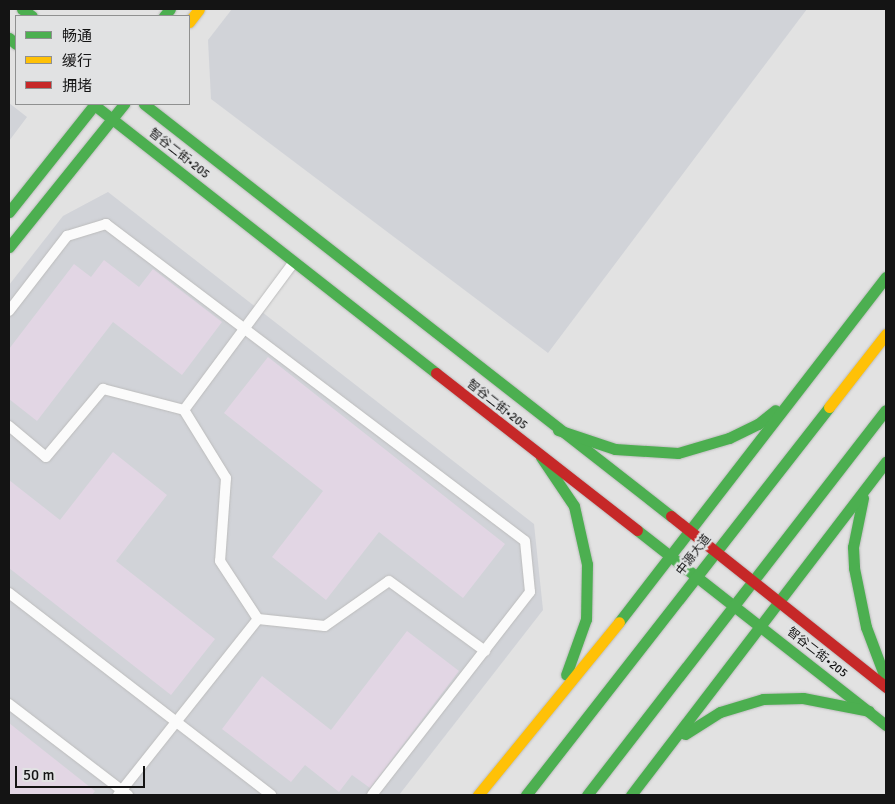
<!DOCTYPE html>
<meta charset="utf-8">
<style>
body{margin:0}
#map{position:relative;width:895px;height:804px;overflow:hidden;background:#e2e2e2;font-family:Signika,"Noto Sans SC",sans-serif}
div>[style]{position:absolute}
[style*='--x']{left:calc(var(--x)*1px);top:calc(var(--y)*1px);width:calc(var(--w)*1px);rotate:calc(var(--a)*1deg)}
.built>*{inset:0;background:#d1d3d8}
.building>*{inset:0;background:#e2d6e4}
.roads{filter:drop-shadow(0 0 1px #bcbcbc) drop-shadow(0 0 1px #bcbcbc)}
.lane>*{height:10px;margin:-5px;padding:0 5px;transform-origin:5px;border-radius:5px;background:#fbfbfb}
.fast>*{height:11px;margin:-5.5px;padding:0 5.5px;transform-origin:5.5px;border-radius:5.5px;background:#4caf50}
.slow>*{height:11px;margin:-5.5px;padding:0 5.5px;transform-origin:5.5px;border-radius:5.5px;background:#ffc107}
.jam>*{height:11px;margin:-5.5px;padding:0 5.5px;transform-origin:5.5px;border-radius:5.5px;background:#c62828}
span{translate:-50% -50%;white-space:nowrap;text-align:center;line-height:1.15;-webkit-text-stroke:4.5px #e1e2e3;paint-order:stroke}
.street-label{font-size:12px;color:#141414}
.frame{position:absolute;inset:0;border:10px solid #141414;pointer-events:none}
.legend{position:absolute;left:15px;top:15px;width:175px;height:90px;box-sizing:border-box;background:#e1e2e3;border:1px solid #8f9090;margin:0;padding:6px 9px;list-style:none;font-size:15px;color:#141414}
.legend li{display:flex;align-items:center;gap:10px;height:25px}
.legend b{width:25px;border:1px solid #8f9090}
.scale{position:absolute;left:15px;top:766px;width:130px;height:22px;box-sizing:border-box;border:2px solid #141414;border-top:0;padding-left:6px;font-size:15px;line-height:18px;white-space:nowrap;color:#141414;-webkit-text-stroke:4px #e1e2e3;paint-order:stroke}
</style>
<div id="map">
<div class="built">
<div style="clip-path:polygon(232px 9px,807px 9px,548px 353px,211px 99px,208px 40px)"></div>
<div style="clip-path:polygon(9px 103px,27px 117px,9px 141px)"></div>
<div style="clip-path:polygon(108px 192px,534px 524px,543px 610px,399px 795px,9px 795px,9px 285px,63px 216px)"></div>
</div>
<div class="building">
<div style="clip-path:polygon(104px 260px,139px 287px,153px 269px,222px 322px,182px 375px,113px 322px,37px 421px,9px 399px,9px 349px,74px 264px,91px 277px)"></div>
<div style="clip-path:polygon(268px 357px,505px 544px,463px 598px,379px 532px,326px 600px,272px 557px,323px 491px,224px 413px)"></div>
<div style="clip-path:polygon(113px 452px,167px 495px,116px 561px,215px 639px,171px 695px,9px 568px,9px 480px,60px 520px)"></div>
<div style="clip-path:polygon(407px 631px,459px 671px,370px 788px,352px 775px,339px 792px,305px 765px,291px 782px,222px 729px,262px 676px,331px 730px)"></div>
<div style="clip-path:polygon(9px 723px,95px 791px,92px 795px,9px 795px)"></div>
</div>
<div class="roads">
<div class="lane">
<div style="--x:9;--y:311;--w:95;--a:-52.3"></div>
<div style="--x:67;--y:236;--w:41;--a:-17.1"></div>
<div style="--x:106;--y:224;--w:525;--a:37.11"></div>
<div style="--x:525;--y:541;--w:51;--a:84.4"></div>
<div style="--x:530;--y:592;--w:257;--a:127.9"></div>
<div style="--x:184;--y:410;--w:183;--a:-53.4"></div>
<div style="--x:9;--y:426;--w:48;--a:40"></div>
<div style="--x:46;--y:457;--w:89;--a:-50"></div>
<div style="--x:103;--y:389;--w:84;--a:14.5"></div>
<div style="--x:184;--y:410;--w:80;--a:58.3"></div>
<div style="--x:226;--y:478;--w:83;--a:94.1"></div>
<div style="--x:220;--y:561;--w:69;--a:56.8"></div>
<div style="--x:258;--y:619;--w:67;--a:6"></div>
<div style="--x:325;--y:626;--w:78;--a:-35.1"></div>
<div style="--x:389;--y:581;--w:119;--a:36.1"></div>
<div style="--x:9;--y:593;--w:331;--a:37.6"></div>
<div style="--x:9;--y:704;--w:150;--a:37.4"></div>
<div style="--x:118;--y:795;--w:225;--a:-51.5"></div>
</div>
<div class="fast">
<div style="--x:22;--y:9;--w:12;--a:35"></div>
<div style="--x:164;--y:16;--w:9;--a:-49"></div>
<div style="--x:9;--y:38;--w:9;--a:41"></div>
<div style="--x:93;--y:104;--w:436;--a:38.1"></div>
<div style="--x:144;--y:104;--w:669;--a:38.02"></div>
<div style="--x:9;--y:212;--w:138;--a:-51.5"></div>
<div style="--x:9;--y:247;--w:184;--a:-51.2"></div>
<div style="--x:558;--y:430;--w:60;--a:18.4"></div>
<div style="--x:615;--y:449;--w:63;--a:3.6"></div>
<div style="--x:678;--y:453;--w:53;--a:-16.4"></div>
<div style="--x:729;--y:438;--w:32;--a:-26"></div>
<div style="--x:758;--y:424;--w:22;--a:-39"></div>
<div style="--x:541;--y:457;--w:59;--a:56"></div>
<div style="--x:574;--y:506;--w:59;--a:77.4"></div>
<div style="--x:587;--y:564;--w:55;--a:91"></div>
<div style="--x:586;--y:619;--w:59;--a:109.7"></div>
<div style="--x:863;--y:498;--w:50;--a:101.5"></div>
<div style="--x:853;--y:547;--w:21;--a:87"></div>
<div style="--x:854;--y:568;--w:60;--a:78.5"></div>
<div style="--x:866;--y:627;--w:57;--a:69.3"></div>
<div style="--x:637;--y:530;--w:316;--a:38.1"></div>
<div style="--x:619;--y:622;--w:436;--a:-52.3"></div>
<div style="--x:685;--y:734;--w:41;--a:-32.2"></div>
<div style="--x:720;--y:712;--w:45;--a:-16.8"></div>
<div style="--x:763;--y:699;--w:40;--a:-1.4"></div>
<div style="--x:803;--y:698;--w:67;--a:11.1"></div>
<div style="--x:526;--y:795;--w:492;--a:-52"></div>
<div style="--x:587;--y:795;--w:487;--a:-52.2"></div>
<div style="--x:631;--y:795;--w:420;--a:-52.6"></div>
</div>
<div class="slow">
<div style="--x:189;--y:22;--w:16;--a:-52"></div>
<div style="--x:829;--y:407;--w:93;--a:-52"></div>
<div style="--x:478;--y:795;--w:223;--a:-50.8"></div>
</div>
<div class="jam">
<div style="--x:436;--y:373;--w:255;--a:38"></div>
<div style="--x:671;--y:516;--w:275;--a:38.5"></div>
</div>
</div>
<div class="street-label">
<span style="left:179px;top:154px;rotate:38deg">智谷二街•205</span>
<span style="left:497px;top:405px;rotate:38deg">智谷二街•205</span>
<span style="left:694px;top:555px;rotate:-52deg">中源大道</span>
<span style="left:817px;top:653px;rotate:38deg">智谷二街•205</span>
</div>
<div class="frame"></div>
<ul class="legend">
<li><b style="height:6px;background:#4caf50"></b>畅通</li>
<li><b style="height:6px;background:#ffc107"></b>缓行</li>
<li><b style="height:6px;background:#c62828"></b>拥堵</li>
</ul>
<div class="scale">50 m</div>
</div>
